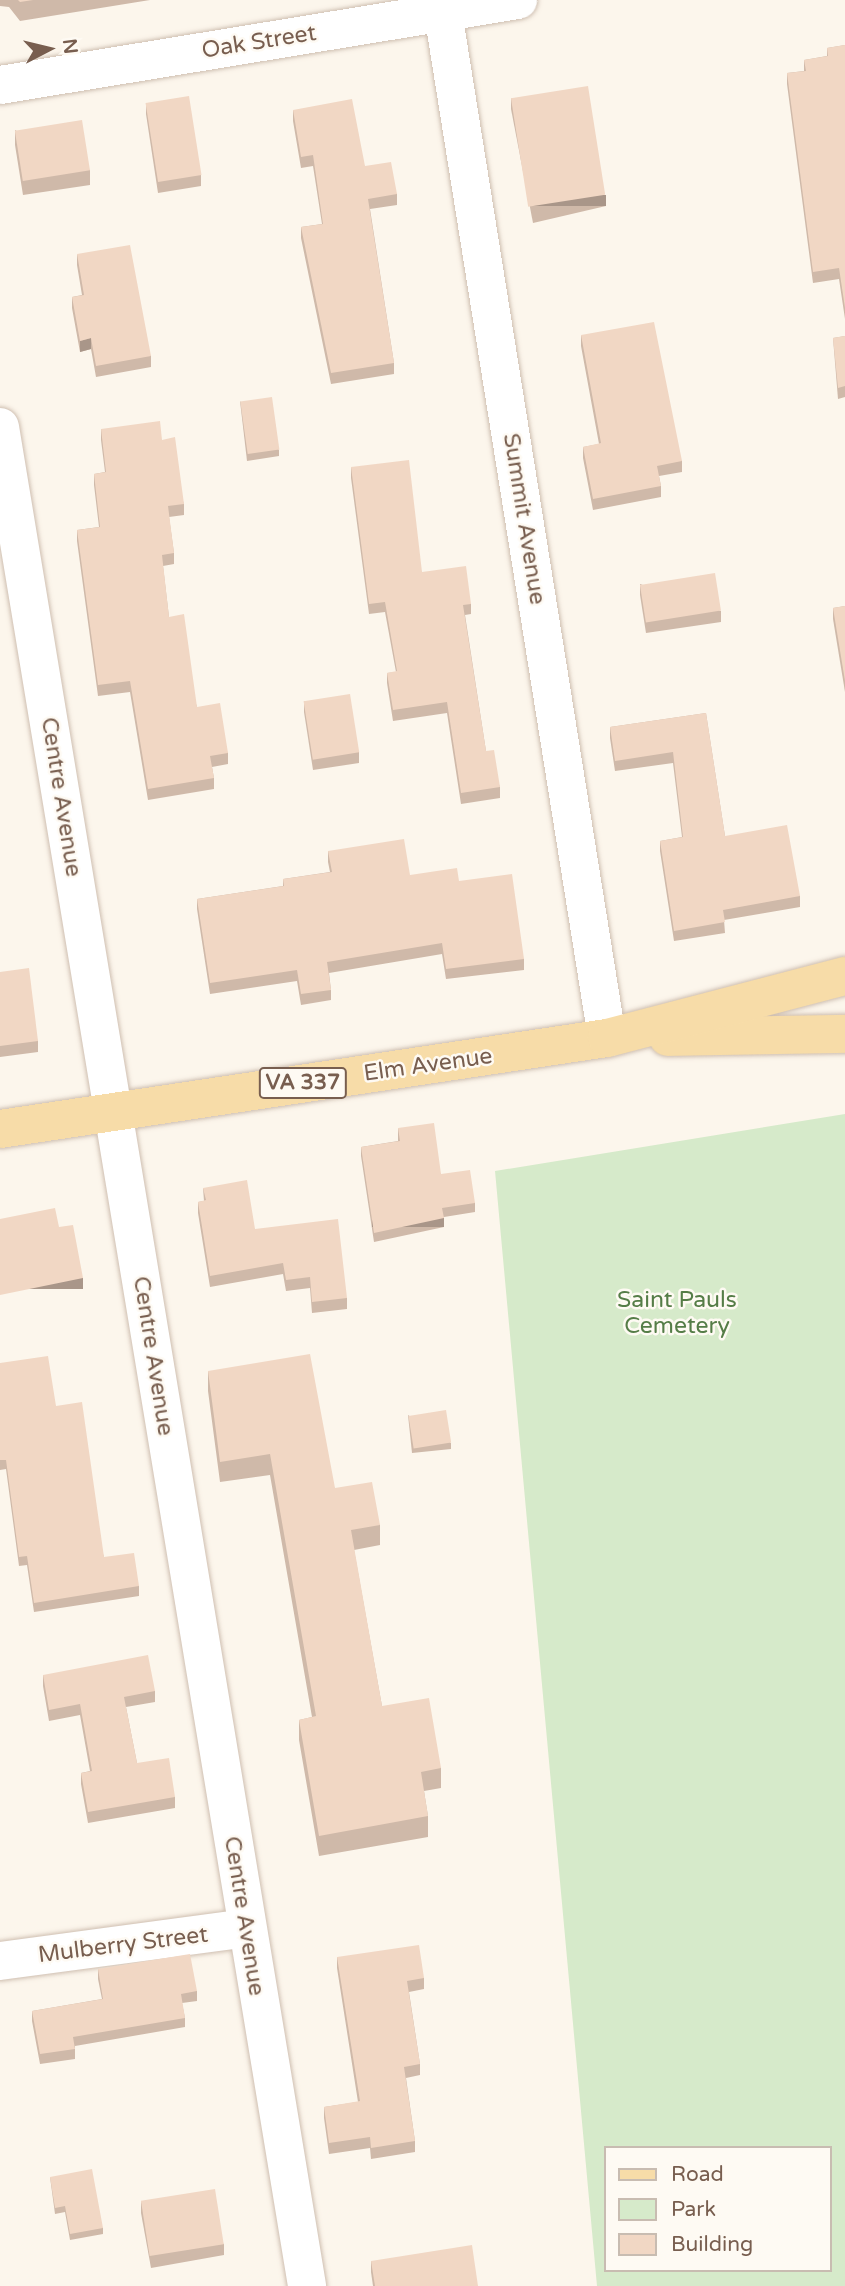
<!DOCTYPE html>
<style>
body{margin:0}
#map{position:relative;width:845px;height:2286px;overflow:hidden;background:#fcf6ec;font-family:"Varela Round",sans-serif}
div>[style]{position:absolute}
[style*='--x']{left:calc(var(--x)*1px);top:calc(var(--y)*1px);width:calc(var(--w)*1px);rotate:calc(var(--a)*1deg)}
.green>*{inset:0;background:#d6eaca}
.roads{filter:drop-shadow(0 0 2px #cfbfb1) drop-shadow(0 0 2px #cfbfb1)}
.minor>*{height:38px;margin:-19px;padding:0 19px;transform-origin:19px;border-radius:19px;background:#fff}
.major>*{height:38px;margin:-19px;padding:0 19px;transform-origin:19px;border-radius:19px;background:#f7dca8}
.wall>*{inset:0;background:#cfb9a9}
.shaded-wall>*{inset:0;background:#a99689;transform-origin:0 0}
.building>*{inset:0;background:#f1d7c4;transform-origin:0 0}
span{translate:-50% -50%;white-space:nowrap;text-align:center;line-height:1.15;-webkit-text-stroke:5px #fefaf3;paint-order:stroke}
.shield-label span{padding:2px 5px;background:#fefaf3;border:2px solid;border-radius:5px;-webkit-text-stroke-width:0}
.shield-label{font-size:21px;color:#785e4f;font-weight:700}
.street-label{font-size:23px;color:#785e4f}
.park-label{font-size:23px;color:#557d47}
.legend{position:absolute;left:604px;top:2146px;width:228px;height:126px;box-sizing:border-box;background:#fefaf3;border:2px solid #c8bcb1;margin:0;padding:9px 12px;list-style:none;font-size:21px;color:#785e4f}
.legend li{display:flex;align-items:center;gap:14px;height:35px}
.legend b{width:35px;border:2px solid #c8bcb1}
.north{position:absolute;left:14px;top:14px;width:70px;height:70px;-webkit-text-stroke:5px #fefaf3;paint-order:stroke;rotate:83deg;font-size:19px;font-weight:700;line-height:28px;text-align:center;color:#785e4f}
.north::after{content:'';display:block;margin:auto;width:24px;height:32px;background:#785e4f;clip-path:polygon(50% 0,100% 100%,50% 72%,0 100%)}
</style>
<div id="map">
<div class="green">
<div style="clip-path:polygon(evenodd,845px 1114px,845px 2286px,597px 2286px,495px 1171px,845px 1114px,605px 2148px,829px 2148px,829px 2270px,605px 2270px,605px 2148px)"></div>
</div>
<div class="roads">
<div class="minor">
<div style="--x:441;--y:0;--w:1051;--a:80.91"></div>
<div style="--x:0;--y:85;--w:525;--a:-9.32"></div>
<div style="--x:0;--y:427;--w:1884;--a:80.62"></div>
<div style="--x:0;--y:1961;--w:248;--a:-7.6"></div>
</div>
<div class="major">
<div style="--x:668;--y:1037;--w:177;--a:-1"></div>
<div style="--x:0;--y:1129;--w:614;--a:-8.53"></div>
<div style="--x:607;--y:1038;--w:246;--a:-14.6"></div>
</div>
</div>
<div class="wall">
<div style="clip-path:polygon(0 0,150px 0,20px 21px,9px 7px,0 6px)"></div>
<div style="clip-path:polygon(845px 45px,845px 319px,839px 279px,813px 283px,787px 84px,787px 73px,804px 71px,804px 60px,827px 56px,827px 48px)"></div>
<div style="clip-path:polygon(511px 98px,606px 206px,533px 223px,511px 109px)"></div>
<div style="clip-path:polygon(146px 103px,201px 175px,201px 186px,158px 193px,146px 114px)"></div>
<div style="clip-path:polygon(293px 110px,365px 166px,397px 194px,397px 205px,370px 209px,394px 363px,394px 374px,331px 384px,301px 238px,301px 227px,322px 224px,313px 166px,301px 168px,293px 121px)"></div>
<div style="clip-path:polygon(15px 130px,90px 170px,90px 185px,23px 195px,15px 145px)"></div>
<div style="clip-path:polygon(77px 254px,151px 356px,151px 367px,96px 377px,91px 349px,80px 352px,72px 308px,72px 297px,82px 295px,77px 265px)"></div>
<div style="clip-path:polygon(581px 335px,682px 461px,682px 472px,659px 476px,661px 486px,661px 497px,593px 510px,583px 458px,583px 447px,599px 444px,581px 346px)"></div>
<div style="clip-path:polygon(845px 336px,845px 397px,838px 399px,833px 338px)"></div>
<div style="clip-path:polygon(240px 401px,279px 450px,279px 456px,247px 461px)"></div>
<div style="clip-path:polygon(101px 429px,162px 440px,184px 504px,184px 515px,169px 517px,174px 553px,174px 564px,163px 566px,169px 617px,197px 707px,228px 753px,228px 764px,212px 767px,214px 778px,214px 789px,148px 800px,130px 692px,98px 696px,77px 541px,77px 530px,99px 527px,94px 485px,94px 474px,105px 472px,101px 440px)"></div>
<div style="clip-path:polygon(351px 467px,422px 572px,471px 604px,471px 614px,465px 615px,486px 751px,500px 787px,500px 798px,461px 804px,447px 713px,393px 721px,387px 683px,387px 673px,396px 672px,385px 612px,369px 614px,351px 478px)"></div>
<div style="clip-path:polygon(640px 584px,721px 611px,721px 622px,646px 633px,640px 595px)"></div>
<div style="clip-path:polygon(845px 606px,845px 692px,833px 619px,833px 608px)"></div>
<div style="clip-path:polygon(304px 701px,359px 752px,359px 763px,313px 770px,304px 712px)"></div>
<div style="clip-path:polygon(706px 713px,725px 836px,800px 896px,800px 907px,724px 920px,725px 933px,674px 941px,660px 851px,660px 841px,682px 837px,673px 763px,615px 771px,610px 738px,610px 727px)"></div>
<div style="clip-path:polygon(328px 851px,410px 875px,459px 881px,524px 959px,524px 970px,446px 979px,442px 954px,329px 973px,331px 990px,331px 1000px,301px 1005px,297px 981px,210px 994px,197px 909px,197px 899px,283px 886px,283px 879px,330px 872px,328px 862px)"></div>
<div style="clip-path:polygon(0 972px,38px 1041px,38px 1052px,0 1057px)"></div>
<div style="clip-path:polygon(398px 1128px,441px 1174px,475px 1203px,475px 1212px,444px 1217px,444px 1227px,374px 1242px,361px 1156px,361px 1147px,398px 1141px)"></div>
<div style="clip-path:polygon(203px 1188px,255px 1229px,347px 1298px,347px 1309px,312px 1313px,310px 1288px,286px 1291px,283px 1274px,210px 1287px,198px 1213px,198px 1202px,204px 1201px)"></div>
<div style="clip-path:polygon(0 1363px,56px 1406px,104px 1557px,139px 1586px,139px 1596px,34px 1612px,27px 1565px,19px 1566px,6px 1469px,0 1470px)"></div>
<div style="clip-path:polygon(208px 1371px,335px 1488px,380px 1525px,380px 1545px,354px 1550px,382px 1706px,441px 1768px,441px 1788px,424px 1791px,428px 1816px,428px 1837px,319px 1856px,299px 1740px,299px 1720px,312px 1717px,270px 1475px,220px 1482px,208px 1391px)"></div>
<div style="clip-path:polygon(408px 1415px,451px 1443px,451px 1449px,412px 1453px)"></div>
<div style="clip-path:polygon(43px 1675px,155px 1691px,155px 1702px,126px 1707px,137px 1763px,175px 1797px,175px 1808px,88px 1823px,81px 1784px,81px 1773px,90px 1771px,80px 1715px,49px 1721px,43px 1686px)"></div>
<div style="clip-path:polygon(337px 1957px,424px 1978px,424px 1989px,409px 1992px,420px 2064px,420px 2075px,406px 2078px,415px 2141px,415px 2152px,371px 2159px,370px 2148px,329px 2154px,324px 2118px,324px 2107px,358px 2102px,337px 1968px)"></div>
<div style="clip-path:polygon(98px 1969px,197px 1991px,197px 2001px,182px 2003px,185px 2018px,185px 2027px,75px 2046px,75px 2059px,40px 2064px,32px 2021px,32px 2011px,102px 1999px,98px 1979px)"></div>
<div style="clip-path:polygon(50px 2177px,103px 2228px,103px 2234px,70px 2240px,65px 2212px,55px 2214px)"></div>
<div style="clip-path:polygon(141px 2202px,224px 2244px,224px 2255px,151px 2268px,141px 2213px)"></div>
<div style="clip-path:polygon(371px 2261px,478px 2286px,373px 2286px,371px 2272px)"></div>
</div>
<div class="shaded-wall">
<div style="left:606px;top:195px;width:11px;height:75px;rotate:90deg"></div>
<div style="clip-path:polygon(91px 338px,91px 349px,80px 352px,80px 341px)"></div>
<div style="left:444px;top:1218px;width:9px;height:72px;rotate:90deg"></div>
<div style="left:83px;top:1278px;width:11px;height:85px;rotate:90deg"></div>
</div>
<div class="building">
<div style="clip-path:polygon(18px 0,33px 0,20px 2px)"></div>
<div style="clip-path:polygon(845px 45px,845px 308px,839px 268px,813px 272px,787px 73px,806px 71px,804px 60px,828px 56px,827px 48px)"></div>
<div style="left:588px;top:86px;width:110px;height:78px;rotate:81deg"></div>
<div style="left:189px;top:96px;width:80px;height:44px;rotate:81deg"></div>
<div style="clip-path:polygon(352px 99px,365px 166px,391px 162px,397px 194px,368px 199px,394px 363px,331px 373px,301px 227px,323px 224px,313px 155px,301px 157px,293px 110px)"></div>
<div style="left:82px;top:120px;width:51px;height:68px;rotate:81deg"></div>
<div style="clip-path:polygon(130px 245px,151px 356px,96px 366px,91px 338px,80px 341px,72px 297px,84px 295px,77px 254px)"></div>
<div style="clip-path:polygon(654px 322px,682px 461px,657px 466px,661px 486px,593px 499px,583px 447px,601px 443px,581px 335px)"></div>
<div style="clip-path:polygon(845px 336px,845px 386px,838px 388px,833px 338px)"></div>
<div style="left:272px;top:397px;width:53px;height:32px;rotate:82deg"></div>
<div style="clip-path:polygon(160px 421px,162px 440px,175px 437px,184px 504px,168px 506px,174px 553px,162px 555px,169px 617px,184px 614px,197px 707px,220px 703px,228px 753px,210px 756px,214px 778px,148px 789px,130px 681px,98px 685px,77px 530px,100px 527px,94px 474px,106px 472px,101px 429px)"></div>
<div style="clip-path:polygon(409px 460px,422px 572px,466px 566px,471px 604px,463px 605px,486px 751px,494px 750px,500px 787px,461px 793px,447px 702px,393px 710px,387px 673px,397px 671px,385px 602px,369px 604px,351px 467px)"></div>
<div style="left:715px;top:573px;width:38px;height:76px;rotate:81deg"></div>
<div style="clip-path:polygon(845px 606px,845px 681px,833px 608px)"></div>
<div style="left:350px;top:694px;width:59px;height:47px;rotate:81deg"></div>
<div style="clip-path:polygon(706px 713px,725px 836px,787px 825px,800px 896px,723px 910px,725px 922px,674px 931px,660px 841px,683px 837px,673px 752px,615px 761px,610px 727px)"></div>
<div style="clip-path:polygon(404px 839px,410px 875px,457px 868px,459px 881px,512px 874px,524px 959px,446px 969px,442px 943px,327px 962px,331px 990px,301px 994px,297px 970px,210px 983px,197px 899px,284px 886px,283px 879px,332px 872px,328px 851px)"></div>
<div style="clip-path:polygon(29px 968px,38px 1041px,0 1046px,0 972px)"></div>
<div style="clip-path:polygon(434px 1123px,441px 1174px,470px 1170px,475px 1203px,442px 1208px,444px 1218px,374px 1233px,361px 1147px,400px 1141px,398px 1128px)"></div>
<div style="clip-path:polygon(247px 1180px,255px 1229px,338px 1219px,347px 1298px,312px 1302px,310px 1277px,286px 1280px,283px 1263px,210px 1276px,198px 1202px,206px 1200px,203px 1188px)"></div>
<div style="clip-path:polygon(55px 1208px,59px 1227px,73px 1225px,83px 1278px,0 1295px,0 1219px)"></div>
<div style="clip-path:polygon(310px 1354px,335px 1488px,372px 1482px,380px 1525px,351px 1530px,382px 1706px,429px 1698px,441px 1768px,421px 1772px,428px 1816px,319px 1836px,299px 1720px,316px 1716px,270px 1454px,220px 1462px,208px 1371px)"></div>
<div style="clip-path:polygon(48px 1356px,56px 1406px,82px 1402px,104px 1557px,134px 1553px,139px 1586px,34px 1603px,27px 1556px,19px 1557px,6px 1460px,0 1460px,0 1363px)"></div>
<div style="left:446px;top:1410px;width:33px;height:38px;rotate:81deg"></div>
<div style="clip-path:polygon(148px 1655px,155px 1691px,124px 1697px,137px 1763px,169px 1758px,175px 1797px,88px 1812px,81px 1773px,92px 1771px,80px 1704px,49px 1710px,43px 1675px)"></div>
<div style="clip-path:polygon(419px 1945px,424px 1978px,407px 1981px,420px 2064px,404px 2067px,415px 2141px,371px 2148px,370px 2137px,329px 2143px,324px 2107px,360px 2101px,337px 1957px)"></div>
<div style="clip-path:polygon(190px 1954px,197px 1991px,181px 1994px,185px 2018px,73px 2037px,75px 2049px,40px 2054px,32px 2011px,103px 1999px,98px 1969px)"></div>
<div style="clip-path:polygon(92px 2169px,103px 2228px,70px 2234px,65px 2206px,55px 2208px,50px 2177px)"></div>
<div style="left:215px;top:2189px;width:56px;height:75px;rotate:81deg"></div>
<div style="clip-path:polygon(472px 2245px,478px 2286px,375px 2286px,371px 2261px)"></div>
</div>
<div class="shield-label">
<span style="left:303px;top:1083px">VA 337</span>
</div>
<div class="street-label">
<span style="left:259px;top:42px;rotate:-9deg">Oak Street</span>
<span style="left:524px;top:519px;rotate:81deg">Summit Avenue</span>
<span style="left:61px;top:797px;rotate:81deg">Centre Avenue</span>
<span style="left:428px;top:1065px;rotate:-8deg">Elm Avenue</span>
<span style="left:153px;top:1356px;rotate:81deg">Centre Avenue</span>
<span style="left:244px;top:1916px;rotate:81deg">Centre Avenue</span>
<span style="left:123px;top:1945px;rotate:-7deg">Mulberry Street</span>
</div>
<div class="park-label">
<span style="left:677px;top:1313px">Saint Pauls<br>Cemetery</span>
</div>
<ul class="legend">
<li><b style="height:9px;background:#f7dca8"></b>Road</li>
<li><b style="height:19px;background:#d6eaca"></b>Park</li>
<li><b style="height:19px;background:#f1d7c4"></b>Building</li>
</ul>
<div class="north">N</div>
</div>
